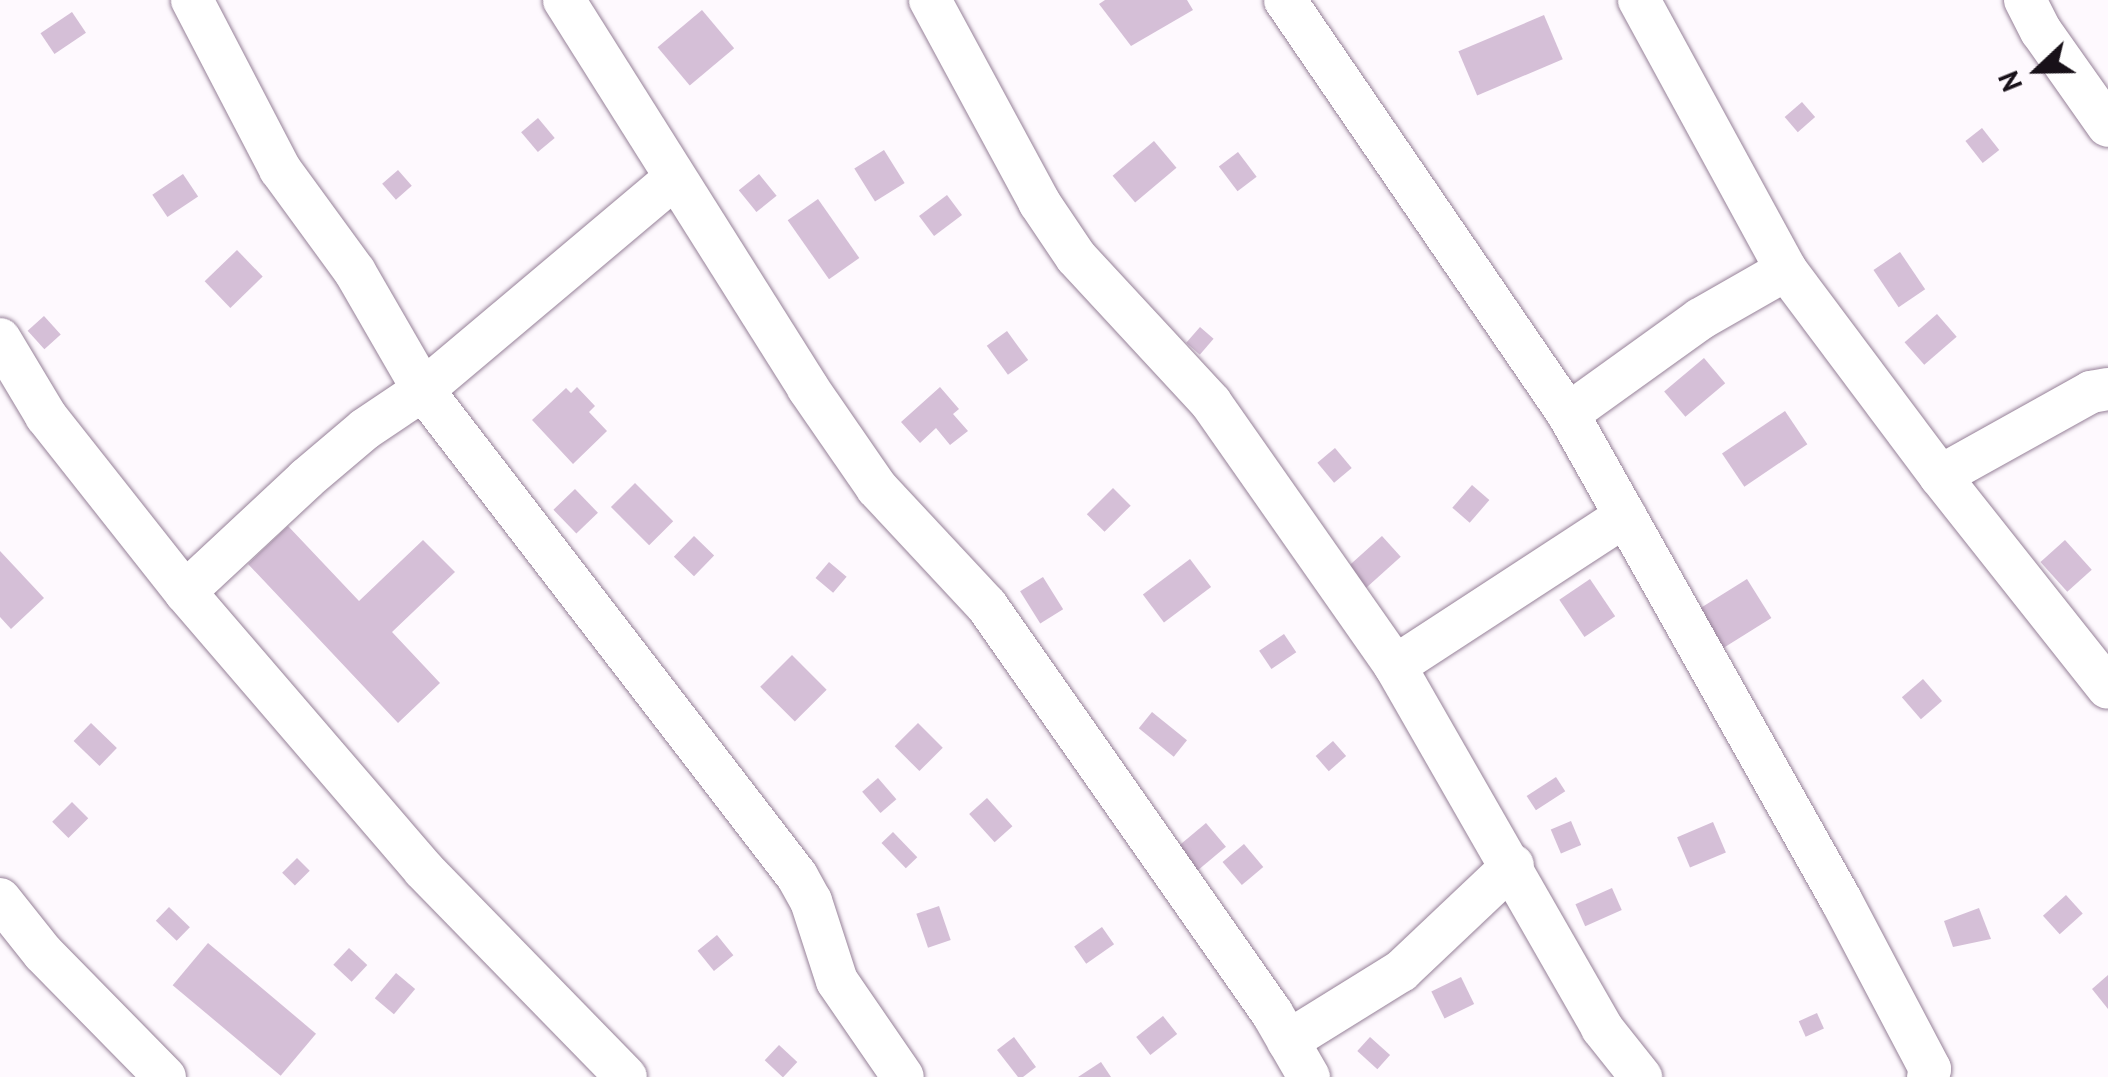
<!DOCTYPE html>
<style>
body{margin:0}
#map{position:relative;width:2108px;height:1077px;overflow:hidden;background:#fef9fe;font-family:"PT Sans",sans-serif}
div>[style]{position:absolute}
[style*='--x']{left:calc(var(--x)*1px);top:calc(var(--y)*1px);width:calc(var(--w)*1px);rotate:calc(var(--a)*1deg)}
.building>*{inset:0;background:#d5bfd7;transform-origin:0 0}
.roads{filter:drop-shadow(0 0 2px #968198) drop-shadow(0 0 2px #968198)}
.minor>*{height:42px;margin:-21px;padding:0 21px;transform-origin:21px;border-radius:21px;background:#fff}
span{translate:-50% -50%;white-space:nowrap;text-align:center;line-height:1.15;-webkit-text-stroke:10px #fef9fe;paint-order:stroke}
.north{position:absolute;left:1988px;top:20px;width:100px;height:100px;-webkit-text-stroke:8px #fef9fe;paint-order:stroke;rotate:248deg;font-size:28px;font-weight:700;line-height:40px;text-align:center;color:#181119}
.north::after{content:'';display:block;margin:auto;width:35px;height:45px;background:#181119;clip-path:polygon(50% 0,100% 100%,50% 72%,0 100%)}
</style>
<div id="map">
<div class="building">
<div style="clip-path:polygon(1105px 0,1187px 0,1193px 10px,1131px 46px,1099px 4px)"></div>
<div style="left:702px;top:10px;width:50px;height:58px;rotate:50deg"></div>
<div style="left:72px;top:12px;width:25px;height:38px;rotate:56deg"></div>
<div style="left:1544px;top:15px;width:48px;height:93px;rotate:67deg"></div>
<div style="left:1802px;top:102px;width:20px;height:23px;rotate:49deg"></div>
<div style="left:538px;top:118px;width:26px;height:22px;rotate:50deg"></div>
<div style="left:1982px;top:128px;width:28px;height:21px;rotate:52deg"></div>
<div style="left:1154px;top:141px;width:35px;height:54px;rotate:50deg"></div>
<div style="left:884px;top:150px;width:39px;height:35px;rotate:58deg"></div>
<div style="left:1238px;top:152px;width:31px;height:24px;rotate:53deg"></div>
<div style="left:398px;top:170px;width:21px;height:21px;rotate:49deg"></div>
<div style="left:183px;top:174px;width:27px;height:37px;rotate:56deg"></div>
<div style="left:759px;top:174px;width:28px;height:26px;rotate:51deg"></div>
<div style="left:947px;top:195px;width:25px;height:35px;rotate:53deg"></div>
<div style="left:818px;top:199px;width:72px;height:37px;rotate:55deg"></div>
<div style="left:237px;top:250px;width:37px;height:45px;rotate:46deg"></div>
<div style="left:1900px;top:252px;width:45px;height:32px;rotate:56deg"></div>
<div style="left:1937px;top:314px;width:30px;height:43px;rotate:49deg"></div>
<div style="left:44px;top:316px;width:25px;height:22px;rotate:48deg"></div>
<div style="left:1200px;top:327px;width:18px;height:21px;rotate:41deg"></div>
<div style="left:1007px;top:331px;width:36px;height:25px;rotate:54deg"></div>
<div style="left:1704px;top:358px;width:33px;height:52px;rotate:50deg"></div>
<div style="clip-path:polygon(577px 387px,595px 406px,589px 412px,607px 431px,573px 464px,532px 420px,566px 388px,571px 393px)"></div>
<div style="clip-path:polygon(940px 387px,959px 409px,953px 414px,968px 431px,950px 445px,936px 428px,920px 443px,901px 422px)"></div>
<div style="left:1785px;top:411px;width:40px;height:76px;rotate:56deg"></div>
<div style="left:1335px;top:448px;width:26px;height:23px;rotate:50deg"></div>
<div style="left:635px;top:483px;width:54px;height:34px;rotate:45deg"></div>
<div style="left:1472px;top:485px;width:23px;height:30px;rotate:41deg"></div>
<div style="left:1113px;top:488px;width:25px;height:37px;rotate:45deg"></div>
<div style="left:575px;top:489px;width:33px;height:30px;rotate:46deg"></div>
<div style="clip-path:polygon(288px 526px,359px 601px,423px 540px,455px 572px,392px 632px,440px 683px,398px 723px,248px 564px)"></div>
<div style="left:694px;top:536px;width:28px;height:29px;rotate:44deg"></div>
<div style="left:1382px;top:536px;width:28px;height:49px;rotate:48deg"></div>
<div style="left:2065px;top:540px;width:40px;height:33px;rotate:48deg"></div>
<div style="clip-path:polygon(0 551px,44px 598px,11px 629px,0 617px)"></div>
<div style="left:1190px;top:559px;width:35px;height:59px;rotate:53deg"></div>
<div style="left:829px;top:562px;width:23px;height:21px;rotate:40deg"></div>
<div style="left:1043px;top:577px;width:38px;height:27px;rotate:58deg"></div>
<div style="left:1590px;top:579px;width:45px;height:37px;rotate:56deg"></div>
<div style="left:1747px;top:579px;width:46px;height:67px;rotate:58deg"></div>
<div style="left:1284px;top:634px;width:22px;height:30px;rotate:56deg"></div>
<div style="left:792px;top:655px;width:49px;height:45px;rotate:45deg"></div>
<div style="left:1923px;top:679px;width:29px;height:28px;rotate:49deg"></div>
<div style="left:1152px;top:712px;width:45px;height:21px;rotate:39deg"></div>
<div style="left:91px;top:723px;width:36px;height:25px;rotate:44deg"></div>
<div style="left:918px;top:723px;width:35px;height:33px;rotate:45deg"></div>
<div style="left:1333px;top:741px;width:20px;height:23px;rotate:49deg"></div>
<div style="left:1556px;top:777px;width:17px;height:35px;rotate:57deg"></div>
<div style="left:878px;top:778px;width:28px;height:21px;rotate:49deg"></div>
<div style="left:987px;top:798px;width:38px;height:24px;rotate:48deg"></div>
<div style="left:72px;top:802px;width:23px;height:28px;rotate:45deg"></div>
<div style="left:1571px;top:821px;width:26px;height:22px;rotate:67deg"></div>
<div style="left:1713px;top:822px;width:33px;height:39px;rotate:67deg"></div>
<div style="left:1206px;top:823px;width:31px;height:44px;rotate:50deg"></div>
<div style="left:893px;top:832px;width:35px;height:16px;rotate:46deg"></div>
<div style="left:1244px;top:844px;width:30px;height:28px;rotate:50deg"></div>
<div style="left:297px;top:858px;width:18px;height:21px;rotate:45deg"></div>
<div style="left:1612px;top:888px;width:24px;height:40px;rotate:66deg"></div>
<div style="left:2066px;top:895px;width:25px;height:31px;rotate:48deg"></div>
<div style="left:939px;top:906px;width:36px;height:24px;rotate:71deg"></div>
<div style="left:169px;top:907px;width:29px;height:19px;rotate:44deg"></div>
<div style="clip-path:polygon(1979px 908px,1991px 939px,1953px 947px,1944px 921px)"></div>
<div style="left:1102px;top:927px;width:21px;height:34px;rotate:55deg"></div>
<div style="left:717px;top:935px;width:26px;height:25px;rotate:51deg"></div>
<div style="left:208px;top:943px;width:141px;height:55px;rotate:40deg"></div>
<div style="left:349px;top:948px;width:25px;height:23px;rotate:43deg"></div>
<div style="left:396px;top:973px;width:25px;height:33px;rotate:40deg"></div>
<div style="clip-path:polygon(2108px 975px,2108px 1009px,2092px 989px)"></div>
<div style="left:1461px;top:977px;width:30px;height:33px;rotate:64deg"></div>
<div style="left:1817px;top:1013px;width:17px;height:20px;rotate:66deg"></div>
<div style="left:1163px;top:1016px;width:23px;height:34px;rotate:52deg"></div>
<div style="clip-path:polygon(1014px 1037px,1036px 1067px,1023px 1077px,1018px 1077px,997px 1050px)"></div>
<div style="left:1370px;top:1037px;width:27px;height:19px;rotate:42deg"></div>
<div style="left:779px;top:1045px;width:25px;height:21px;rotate:43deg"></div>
<div style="clip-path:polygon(1101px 1062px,1111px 1077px,1078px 1077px)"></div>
</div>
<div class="roads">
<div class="minor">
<div style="--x:192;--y:0;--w:191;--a:62.5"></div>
<div style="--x:280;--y:169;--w:127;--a:53.9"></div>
<div style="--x:355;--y:272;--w:136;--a:60"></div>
<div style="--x:423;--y:390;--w:613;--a:52.42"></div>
<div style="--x:797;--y:876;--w:29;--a:61"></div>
<div style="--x:811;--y:901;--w:84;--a:72"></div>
<div style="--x:837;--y:981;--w:116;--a:55.5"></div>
<div style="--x:564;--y:0;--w:458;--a:57.8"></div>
<div style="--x:808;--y:388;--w:121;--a:55.4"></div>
<div style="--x:877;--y:488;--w:161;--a:47"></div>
<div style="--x:987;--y:606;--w:497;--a:55"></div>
<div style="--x:1272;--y:1013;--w:74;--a:60"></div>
<div style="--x:930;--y:0;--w:230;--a:61.6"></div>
<div style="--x:1039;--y:202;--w:66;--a:56.1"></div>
<div style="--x:1076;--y:257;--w:199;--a:47.2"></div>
<div style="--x:1211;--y:403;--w:321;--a:55"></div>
<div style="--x:1395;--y:666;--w:417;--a:60.2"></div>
<div style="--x:1602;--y:1028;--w:63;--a:51.5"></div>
<div style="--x:1285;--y:0;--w:501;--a:55.64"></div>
<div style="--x:1568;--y:414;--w:557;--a:60.68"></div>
<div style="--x:1841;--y:900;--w:191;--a:62.2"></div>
<div style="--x:1930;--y:1069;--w:8;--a:104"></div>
<div style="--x:1639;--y:0;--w:307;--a:61.4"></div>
<div style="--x:1786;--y:270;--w:257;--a:53.2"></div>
<div style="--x:1940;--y:476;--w:270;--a:51.6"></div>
<div style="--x:2025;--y:0;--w:35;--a:63"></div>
<div style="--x:2041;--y:31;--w:116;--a:54.8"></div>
<div style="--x:0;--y:339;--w:90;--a:59.1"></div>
<div style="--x:46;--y:416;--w:224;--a:51.7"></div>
<div style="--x:185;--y:592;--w:367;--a:49.3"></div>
<div style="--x:424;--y:870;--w:289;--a:45.7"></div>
<div style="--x:1568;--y:414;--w:163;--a:-35.7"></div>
<div style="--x:1700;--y:319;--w:99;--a:-29.7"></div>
<div style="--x:1940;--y:476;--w:173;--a:-29.1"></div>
<div style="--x:2091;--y:392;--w:17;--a:-10"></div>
<div style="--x:185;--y:592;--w:166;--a:-43"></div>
<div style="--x:306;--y:479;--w:77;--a:-40.3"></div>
<div style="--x:365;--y:429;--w:70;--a:-33.9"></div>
<div style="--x:423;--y:390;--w:328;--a:-40.1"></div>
<div style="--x:1395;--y:666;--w:275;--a:-33.1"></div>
<div style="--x:0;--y:899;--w:69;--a:51.5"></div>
<div style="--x:43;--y:953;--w:174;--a:45.5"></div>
<div style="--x:1288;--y:1041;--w:133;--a:-31.8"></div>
<div style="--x:1401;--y:971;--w:154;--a:-43.4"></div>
</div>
</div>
<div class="north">N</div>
</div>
